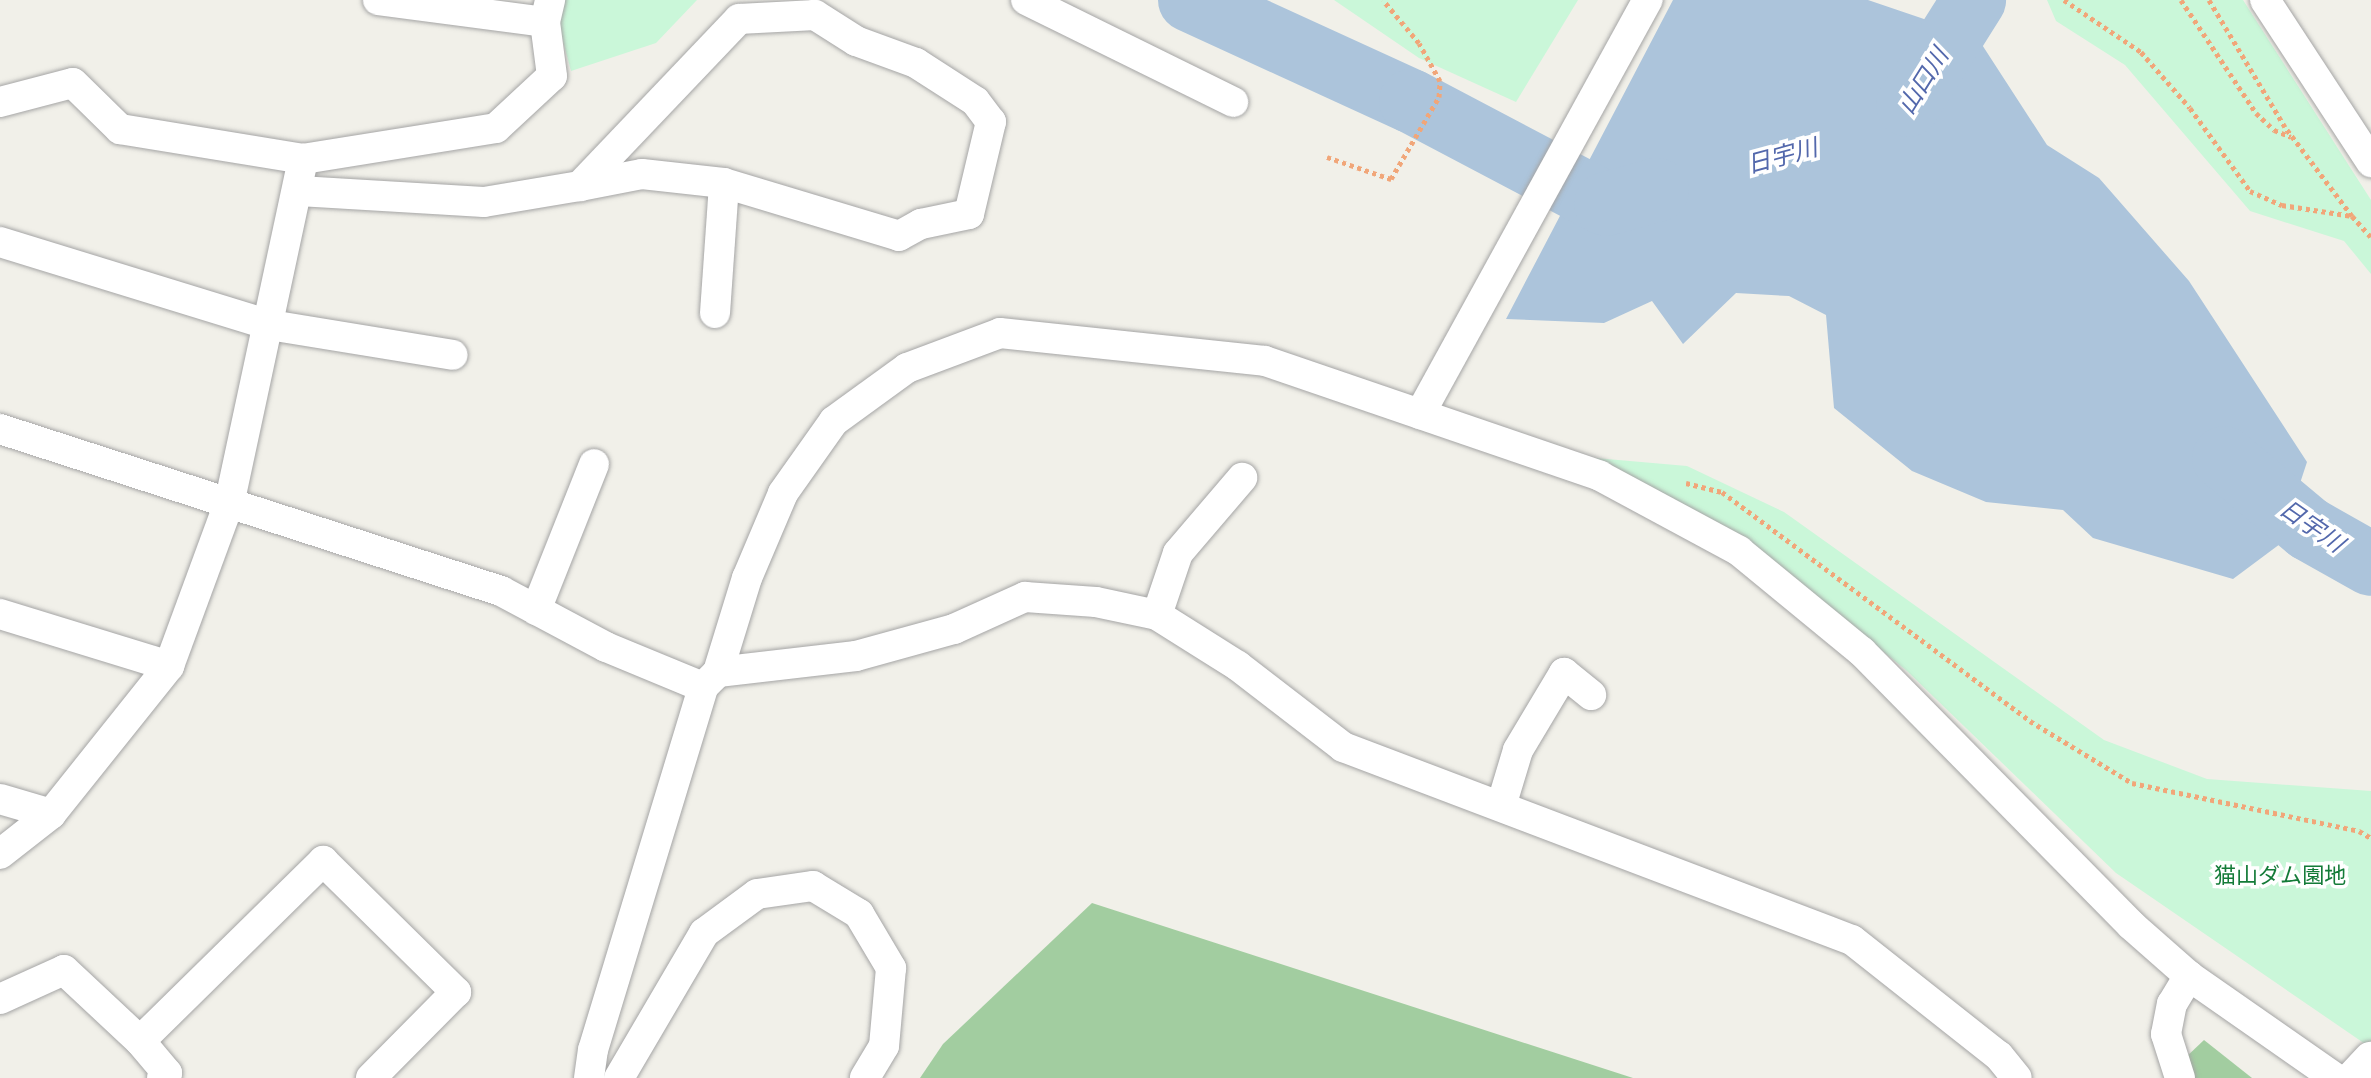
<!DOCTYPE html>
<meta charset="utf-8">
<style>
body{margin:0}
#map{position:relative;width:2371px;height:1078px;overflow:hidden;background:#f1f0e9;font-family:Quicksand,"Noto Sans JP",sans-serif}
div>[style]{position:absolute}
[style*='--x']{left:calc(var(--x)*1px);top:calc(var(--y)*1px);width:calc(var(--w)*1px);rotate:calc(var(--a)*1deg)}
.forest>*{inset:0;background:#a2cda0}
.park>*{inset:0;background:#caf7d9}
.water>*{inset:0;background:#acc4db}
.river>*{height:64px;margin:-32px;padding:0 32px;transform-origin:32px;border-radius:32px;background:#acc4db}
.path>*{height:5px;margin-top:-2.5px;transform-origin:0;background:repeating-linear-gradient(90deg,#f1a679 0 4px,transparent 0 8px)}
.roads{filter:drop-shadow(0 0 2px #a5a5a5) drop-shadow(0 0 2px #a5a5a5)}
.minor>*{height:30px;margin:-15px;padding:0 15px;transform-origin:15px;border-radius:15px;background:#fff}
.tertiary>*{height:36px;margin:-18px;padding:0 18px;transform-origin:18px;border-radius:18px;background:#fff}
span{translate:-50% -50%;white-space:nowrap;text-align:center;line-height:1.15;-webkit-text-stroke:7px #fff;paint-order:stroke}
.park-label{font-size:22px;color:#147b38}
.water-label{font-size:24px;color:#5368ac;font-style:italic}
</style>
<div id="map">
<div class="forest">
<div style="clip-path:polygon(1092px 903px,1633px 1078px,920px 1078px,943px 1044px)"></div>
<div style="clip-path:polygon(2204px 1040px,2252px 1078px,2164px 1078px)"></div>
</div>
<div class="park">
<div style="clip-path:polygon(565px 0,697px 0,656px 43px,571px 71px,558px 23px)"></div>
<div style="clip-path:polygon(1334px 0,1578px 0,1516px 102px,1419px 58px)"></div>
<div style="clip-path:polygon(2047px 0,2243px 0,2371px 200px,2371px 274px,2344px 241px,2250px 211px,2125px 65px,2056px 21px)"></div>
<div style="clip-path:polygon(1584px 457px,1687px 466px,1784px 512px,2104px 740px,2207px 779px,2371px 791px,2371px 1048px,2116px 873px,1907px 671px,1759px 550px)"></div>
</div>
<div class="water">
<div style="clip-path:polygon(1673px 0,1868px 0,1977px 37px,2047px 145px,2099px 178px,2189px 281px,2307px 462px,2280px 544px,2233px 579px,2093px 538px,2063px 510px,1986px 502px,1912px 471px,1834px 408px,1826px 315px,1789px 296px,1736px 293px,1683px 344px,1652px 301px,1604px 323px,1506px 319px)"></div>
</div>
<div class="river">
<div style="--x:1190;--y:0;--w:243;--a:24.6"></div>
<div style="--x:1411;--y:101;--w:221;--a:27.8"></div>
<div style="--x:1606;--y:204;--w:53;--a:-15.4"></div>
<div style="--x:1908;--y:105;--w:124;--a:-57.8"></div>
<div style="--x:2224;--y:458;--w:111;--a:39.9"></div>
<div style="--x:2309;--y:529;--w:71;--a:29.4"></div>
</div>
<div class="path">
<div style="--x:2064;--y:0;--w:93;--a:34"></div>
<div style="--x:2141;--y:52;--w:74;--a:48.8"></div>
<div style="--x:2190;--y:108;--w:102;--a:54.1"></div>
<div style="--x:2250;--y:191;--w:35;--a:24"></div>
<div style="--x:2282;--y:205;--w:71;--a:8.9"></div>
<div style="--x:2352;--y:216;--w:111;--a:-127"></div>
<div style="--x:2285;--y:127;--w:148;--a:-120.9"></div>
<div style="--x:2181;--y:0;--w:136;--a:56.4"></div>
<div style="--x:2256;--y:113;--w:25;--a:43"></div>
<div style="--x:2274;--y:130;--w:18;--a:22"></div>
<div style="--x:1327;--y:157;--w:68;--a:19"></div>
<div style="--x:1391;--y:179;--w:95;--a:-59.7"></div>
<div style="--x:1439;--y:97;--w:16;--a:-86"></div>
<div style="--x:1440;--y:81;--w:43;--a:-118.9"></div>
<div style="--x:1419;--y:43;--w:56;--a:-129.9"></div>
<div style="--x:2352;--y:216;--w:28;--a:48"></div>
<div style="--x:1686;--y:483;--w:37;--a:14"></div>
<div style="--x:1722;--y:492;--w:384;--a:36.6"></div>
<div style="--x:2030;--y:721;--w:119;--a:31.3"></div>
<div style="--x:2132;--y:783;--w:232;--a:11.9"></div>
<div style="--x:2359;--y:831;--w:14;--a:30"></div>
</div>
<div class="roads">
<div class="minor">
<div style="--x:378;--y:0;--w:168;--a:7.5"></div>
<div style="--x:1026;--y:0;--w:231;--a:26.2"></div>
<div style="--x:2265;--y:0;--w:194;--a:56.8"></div>
<div style="--x:0;--y:102;--w:75;--a:-14.6"></div>
<div style="--x:73;--y:83;--w:66;--a:44.4"></div>
<div style="--x:120;--y:129;--w:185;--a:9.3"></div>
<div style="--x:299;--y:191;--w:185;--a:3.4"></div>
<div style="--x:484;--y:202;--w:97;--a:-9.5"></div>
<div style="--x:580;--y:186;--w:63;--a:-11"></div>
<div style="--x:642;--y:174;--w:82;--a:6.3"></div>
<div style="--x:724;--y:183;--w:183;--a:16.8"></div>
<div style="--x:899;--y:236;--w:25;--a:-29"></div>
<div style="--x:921;--y:224;--w:49;--a:-11.8"></div>
<div style="--x:969;--y:214;--w:95;--a:-76.6"></div>
<div style="--x:991;--y:122;--w:26;--a:-127"></div>
<div style="--x:975;--y:101;--w:70;--a:-147.2"></div>
<div style="--x:916;--y:63;--w:64;--a:-159.9"></div>
<div style="--x:856;--y:41;--w:49;--a:-147.6"></div>
<div style="--x:815;--y:15;--w:76;--a:177"></div>
<div style="--x:739;--y:19;--w:231;--a:133.6"></div>
<div style="--x:0;--y:242;--w:282;--a:17.1"></div>
<div style="--x:270;--y:325;--w:185;--a:9.3"></div>
<div style="--x:715;--y:313;--w:130;--a:-86"></div>
<div style="--x:1420;--y:414;--w:473;--a:-61.2"></div>
<div style="--x:0;--y:429;--w:527;--a:17.92"></div>
<div style="--x:501;--y:591;--w:119;--a:28.1"></div>
<div style="--x:606;--y:647;--w:105;--a:22.4"></div>
<div style="--x:536;--y:610;--w:157;--a:-68.3"></div>
<div style="--x:0;--y:614;--w:177;--a:17.1"></div>
<div style="--x:1157;--y:615;--w:65;--a:-71.3"></div>
<div style="--x:1178;--y:553;--w:99;--a:-49.5"></div>
<div style="--x:718;--y:672;--w:139;--a:-6.6"></div>
<div style="--x:856;--y:656;--w:102;--a:-15.4"></div>
<div style="--x:954;--y:629;--w:78;--a:-24.3"></div>
<div style="--x:1025;--y:597;--w:71;--a:4"></div>
<div style="--x:1096;--y:602;--w:62;--a:12"></div>
<div style="--x:1157;--y:615;--w:96;--a:32.2"></div>
<div style="--x:1238;--y:666;--w:133;--a:37.6"></div>
<div style="--x:1343;--y:747;--w:544;--a:20.77"></div>
<div style="--x:1852;--y:940;--w:187;--a:38.3"></div>
<div style="--x:1999;--y:1056;--w:28;--a:51"></div>
<div style="--x:0;--y:799;--w:53;--a:16.4"></div>
<div style="--x:1502;--y:803;--w:55;--a:-73.2"></div>
<div style="--x:1518;--y:750;--w:90;--a:-59.1"></div>
<div style="--x:1564;--y:673;--w:35;--a:39"></div>
<div style="--x:0;--y:854;--w:65;--a:-38.1"></div>
<div style="--x:51;--y:814;--w:189;--a:-51.4"></div>
<div style="--x:169;--y:666;--w:177;--a:-69.8"></div>
<div style="--x:230;--y:500;--w:349;--a:-77.9"></div>
<div style="--x:303;--y:159;--w:195;--a:-9.1"></div>
<div style="--x:496;--y:128;--w:76;--a:-42.9"></div>
<div style="--x:552;--y:76;--w:54;--a:-97.4"></div>
<div style="--x:545;--y:22;--w:23;--a:-77"></div>
<div style="--x:0;--y:999;--w:70;--a:-24.4"></div>
<div style="--x:64;--y:970;--w:104;--a:43.1"></div>
<div style="--x:140;--y:1041;--w:257;--a:-44.5"></div>
<div style="--x:323;--y:861;--w:187;--a:44.6"></div>
<div style="--x:456;--y:992;--w:121;--a:134.7"></div>
<div style="--x:140;--y:1041;--w:42;--a:49.8"></div>
<div style="--x:167;--y:1073;--w:7;--a:135"></div>
<div style="--x:589;--y:1078;--w:28;--a:-82"></div>
<div style="--x:593;--y:1050;--w:379;--a:-73.1"></div>
<div style="--x:703;--y:687;--w:21;--a:-45"></div>
<div style="--x:718;--y:672;--w:98;--a:-72.9"></div>
<div style="--x:747;--y:578;--w:92;--a:-67"></div>
<div style="--x:783;--y:493;--w:88;--a:-54.7"></div>
<div style="--x:834;--y:421;--w:90;--a:-36"></div>
<div style="--x:907;--y:368;--w:99;--a:-20.6"></div>
<div style="--x:1000;--y:333;--w:266;--a:6"></div>
<div style="--x:1265;--y:361;--w:354;--a:18.9"></div>
<div style="--x:1600;--y:476;--w:158;--a:28.3"></div>
<div style="--x:1739;--y:551;--w:159;--a:39.4"></div>
<div style="--x:1862;--y:652;--w:383;--a:45.4"></div>
<div style="--x:2131;--y:925;--w:77;--a:41.3"></div>
<div style="--x:2189;--y:976;--w:178;--a:34.9"></div>
<div style="--x:619;--y:1078;--w:168;--a:-59.6"></div>
<div style="--x:704;--y:933;--w:66;--a:-36.3"></div>
<div style="--x:757;--y:894;--w:57;--a:-8.1"></div>
<div style="--x:813;--y:886;--w:54;--a:31.3"></div>
<div style="--x:859;--y:914;--w:63;--a:59.3"></div>
<div style="--x:891;--y:968;--w:78;--a:95.1"></div>
<div style="--x:884;--y:1046;--w:37;--a:121"></div>
<div style="--x:2180;--y:1078;--w:46;--a:-107.7"></div>
<div style="--x:2166;--y:1034;--w:31;--a:-79"></div>
<div style="--x:2172;--y:1004;--w:33;--a:-59"></div>
</div>
<div class="tertiary">
<div style="--x:2354;--y:1078;--w:25;--a:-47"></div>
</div>
</div>
<div class="park-label">
<span style="left:2280px;top:876px">猫山ダム園地</span>
</div>
<div class="water-label">
<span style="left:1923px;top:81px;rotate:-58deg">山口川</span>
<span style="left:1782px;top:156px;rotate:-15deg">日宇川</span>
<span style="left:2312px;top:526px;rotate:35deg">日宇川</span>
</div>
</div>
